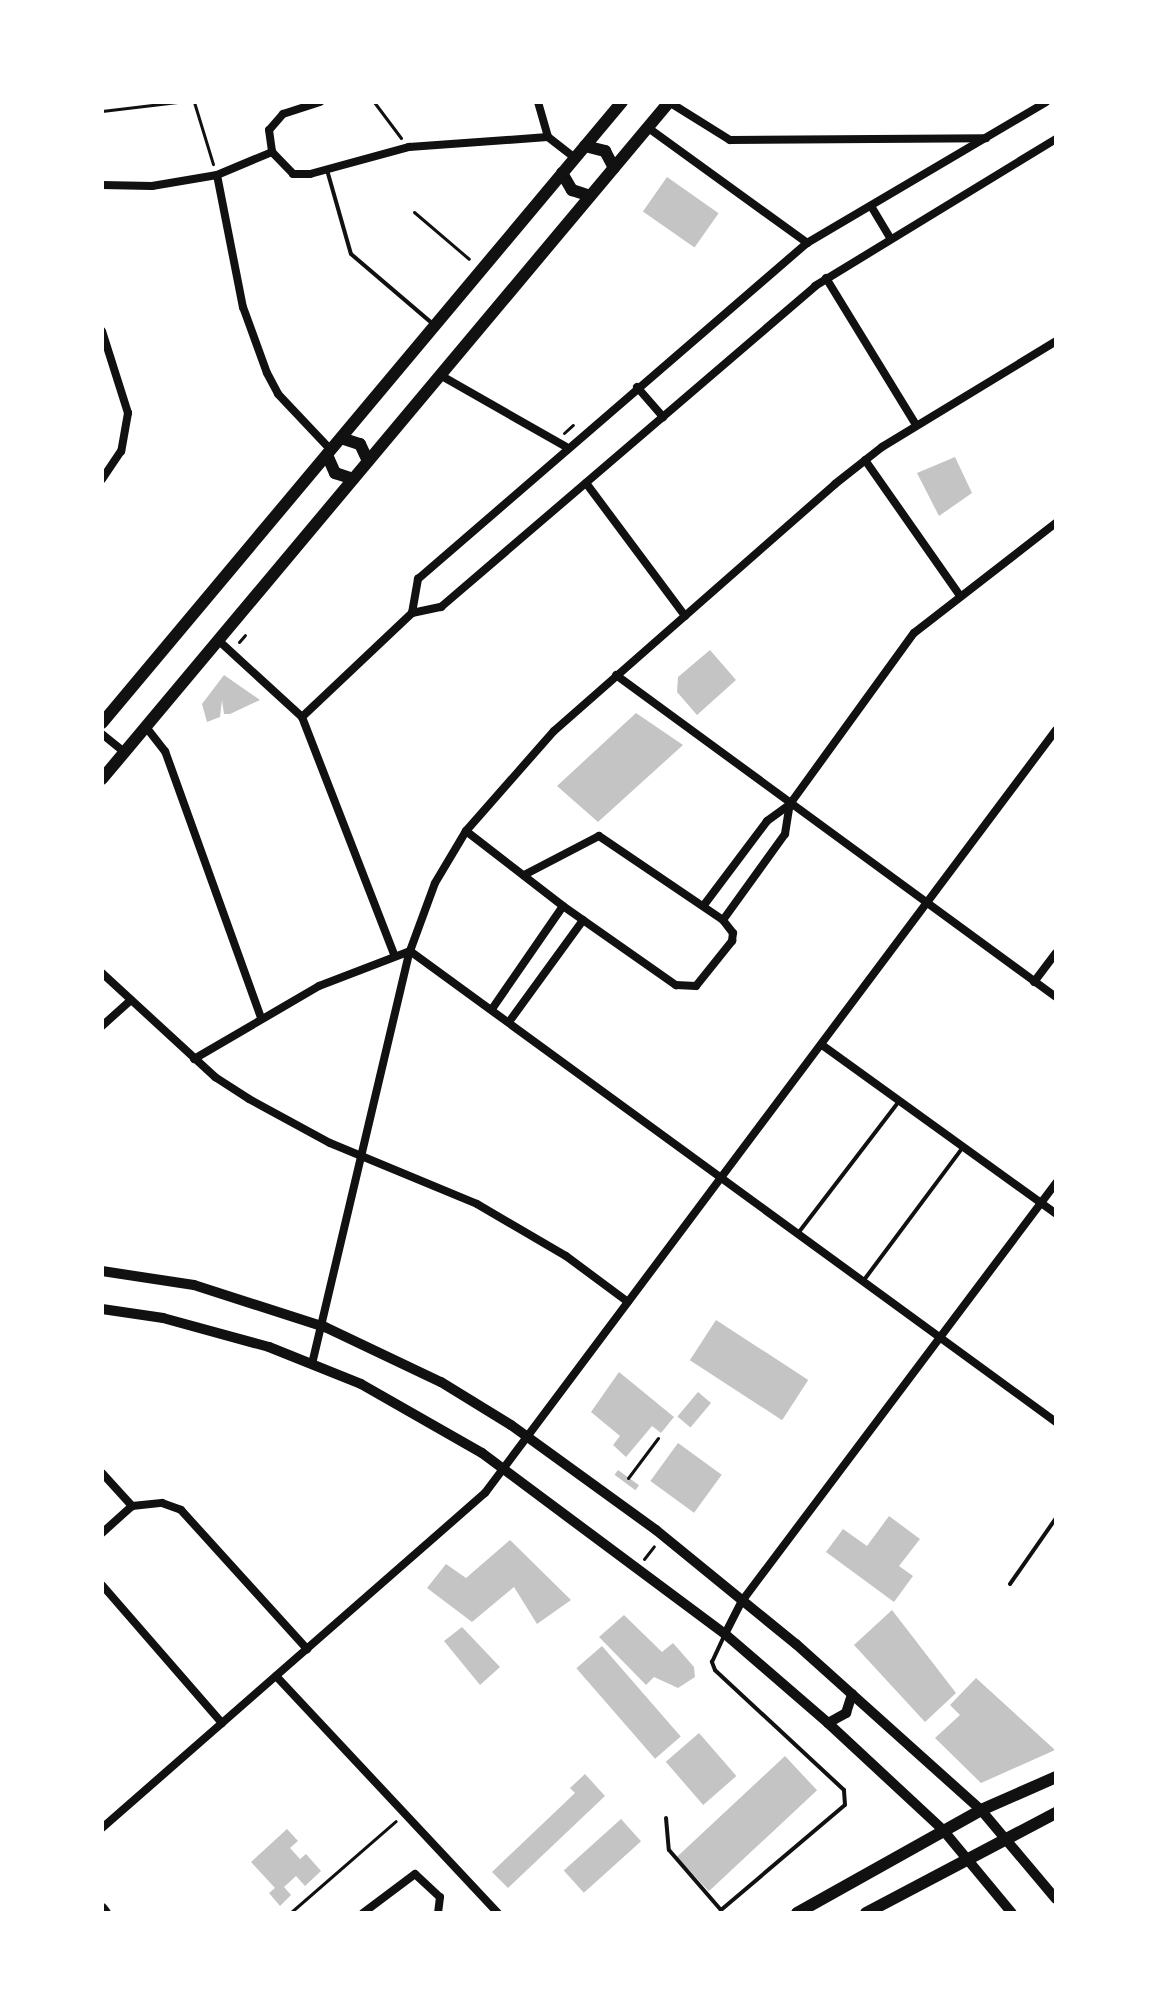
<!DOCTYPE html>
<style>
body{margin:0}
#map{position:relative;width:1158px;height:2015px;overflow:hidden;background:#fff;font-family:Spectral,serif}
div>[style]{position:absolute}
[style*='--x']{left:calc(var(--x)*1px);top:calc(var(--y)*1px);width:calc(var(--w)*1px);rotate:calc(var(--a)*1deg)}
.building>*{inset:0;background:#c4c4c4;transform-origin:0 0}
.path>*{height:3px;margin:-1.5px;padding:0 1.5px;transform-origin:1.5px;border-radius:1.5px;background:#111}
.service>*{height:4px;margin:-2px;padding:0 2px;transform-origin:2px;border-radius:2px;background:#111}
.minor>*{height:8px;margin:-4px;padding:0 4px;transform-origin:4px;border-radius:4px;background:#111}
.tertiary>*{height:10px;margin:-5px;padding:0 5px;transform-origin:5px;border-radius:5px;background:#111}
.secondary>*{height:12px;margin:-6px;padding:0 6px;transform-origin:6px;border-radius:6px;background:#111}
span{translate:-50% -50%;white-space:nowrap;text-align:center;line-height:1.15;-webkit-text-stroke:6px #fff;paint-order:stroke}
.frame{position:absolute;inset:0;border:104px solid #fff;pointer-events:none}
</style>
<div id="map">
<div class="building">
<div style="left:667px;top:177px;width:63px;height:42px;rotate:35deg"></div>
<div style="clip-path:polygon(955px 457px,972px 493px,939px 516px,917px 473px)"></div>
<div style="clip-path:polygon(710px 650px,736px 680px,697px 715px,677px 692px,678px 677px)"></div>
<div style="clip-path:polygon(224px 675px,260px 700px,230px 714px,224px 714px,222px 700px,220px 717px,207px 722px,202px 704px)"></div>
<div style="clip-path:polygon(636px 713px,683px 745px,598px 822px,557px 786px)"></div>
<div style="left:716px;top:1320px;width:110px;height:48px;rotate:33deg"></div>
<div style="clip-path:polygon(619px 1372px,674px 1417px,661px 1433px,652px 1426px,626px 1457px,613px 1445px,620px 1436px,591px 1412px)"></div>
<div style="left:698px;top:1392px;width:17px;height:32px;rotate:40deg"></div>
<div style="left:678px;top:1443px;width:54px;height:47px;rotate:36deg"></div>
<div style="left:618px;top:1470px;width:26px;height:6px;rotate:36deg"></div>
<div style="clip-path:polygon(889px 1516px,920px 1539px,899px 1566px,913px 1576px,894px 1602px,826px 1552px,843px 1529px,867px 1546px)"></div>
<div style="clip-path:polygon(510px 1540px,571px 1600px,537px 1624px,514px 1587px,472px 1622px,427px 1588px,446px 1564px,466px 1578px)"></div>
<div style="clip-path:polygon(892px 1610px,956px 1693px,925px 1722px,854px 1645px)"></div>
<div style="clip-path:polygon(624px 1615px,662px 1652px,673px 1643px,694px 1667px,695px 1677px,678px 1688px,654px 1677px,646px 1685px,599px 1637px)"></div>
<div style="clip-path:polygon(462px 1627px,500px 1667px,480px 1685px,444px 1641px)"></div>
<div style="left:602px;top:1646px;width:120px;height:34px;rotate:49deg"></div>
<div style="clip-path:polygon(976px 1678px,1055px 1750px,981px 1783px,935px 1738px,960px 1715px,950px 1705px)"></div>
<div style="left:699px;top:1733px;width:57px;height:44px;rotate:49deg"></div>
<div style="left:785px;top:1756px;width:47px;height:148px;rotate:47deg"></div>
<div style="clip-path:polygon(585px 1774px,605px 1796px,508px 1888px,492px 1872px,575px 1793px,570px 1788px)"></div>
<div style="left:621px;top:1819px;width:30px;height:77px;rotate:48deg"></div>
<div style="clip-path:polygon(287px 1829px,298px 1841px,290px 1848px,300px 1859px,306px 1854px,321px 1871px,305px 1886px,296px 1876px,284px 1887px,291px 1895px,280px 1906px,269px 1893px,275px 1888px,251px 1862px)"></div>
</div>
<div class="path">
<div style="--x:194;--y:102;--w:65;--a:73"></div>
<div style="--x:374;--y:102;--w:45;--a:53.1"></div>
<div style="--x:102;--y:111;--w:76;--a:-6.8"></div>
<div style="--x:414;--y:212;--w:72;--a:40.5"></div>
<div style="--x:564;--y:433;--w:12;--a:-42"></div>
<div style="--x:239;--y:642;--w:9;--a:-49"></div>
<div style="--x:628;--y:1478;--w:50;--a:-53.1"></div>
<div style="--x:644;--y:1559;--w:16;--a:-52"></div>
<div style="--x:290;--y:1913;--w:140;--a:-41"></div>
</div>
<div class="service">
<div style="--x:327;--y:170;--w:87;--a:74.1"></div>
<div style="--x:351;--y:254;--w:108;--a:40.5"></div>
<div style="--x:799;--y:1232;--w:165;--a:-52.6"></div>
<div style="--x:864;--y:1280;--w:166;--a:-53.3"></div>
<div style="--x:1010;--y:1584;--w:80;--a:-55.1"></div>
<div style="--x:666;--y:1818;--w:32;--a:85"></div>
<div style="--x:669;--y:1850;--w:79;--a:49.1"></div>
<div style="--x:721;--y:1910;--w:162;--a:-40.3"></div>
<div style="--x:845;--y:1805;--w:15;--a:-94"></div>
<div style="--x:844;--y:1790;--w:176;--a:-137.1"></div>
<div style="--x:715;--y:1670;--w:9;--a:-111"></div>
<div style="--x:712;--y:1662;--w:29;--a:-65"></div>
</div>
<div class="minor">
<div style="--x:320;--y:102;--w:39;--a:162"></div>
<div style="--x:283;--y:114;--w:21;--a:131"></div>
<div style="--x:269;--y:130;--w:22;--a:82"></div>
<div style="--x:272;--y:152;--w:30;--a:46"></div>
<div style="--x:293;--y:174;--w:17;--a:0"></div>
<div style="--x:310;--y:174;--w:103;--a:-15.3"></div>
<div style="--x:409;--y:147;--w:139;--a:-4.1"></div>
<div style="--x:538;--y:102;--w:36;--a:74"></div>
<div style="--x:669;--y:102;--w:72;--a:31.9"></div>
<div style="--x:730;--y:140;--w:256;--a:-0.4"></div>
<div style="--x:647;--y:127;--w:198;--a:35.9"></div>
<div style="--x:548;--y:137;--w:34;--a:38"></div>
<div style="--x:217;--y:175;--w:135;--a:78.9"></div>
<div style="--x:243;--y:307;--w:70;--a:70"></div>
<div style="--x:267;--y:373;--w:24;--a:62"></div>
<div style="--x:278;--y:394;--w:77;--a:46.6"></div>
<div style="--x:102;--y:185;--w:50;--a:1.1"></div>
<div style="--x:152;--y:186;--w:66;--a:-9.6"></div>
<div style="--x:217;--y:175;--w:60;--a:-22.7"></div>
<div style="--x:871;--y:206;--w:37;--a:59"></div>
<div style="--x:826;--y:278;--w:172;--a:58.5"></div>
<div style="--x:102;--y:331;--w:86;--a:72.4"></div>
<div style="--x:128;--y:413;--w:39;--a:100"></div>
<div style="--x:121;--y:451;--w:34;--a:124"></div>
<div style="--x:440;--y:375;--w:145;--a:29.7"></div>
<div style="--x:637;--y:387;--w:40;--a:49"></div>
<div style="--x:865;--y:460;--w:164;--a:55"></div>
<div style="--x:586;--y:483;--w:166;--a:53.3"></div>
<div style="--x:412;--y:613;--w:35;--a:-80"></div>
<div style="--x:418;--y:579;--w:514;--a:-40.82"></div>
<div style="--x:807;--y:243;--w:277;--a:-30.5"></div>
<div style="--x:218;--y:640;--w:114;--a:42.5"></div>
<div style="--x:302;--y:717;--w:254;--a:68.8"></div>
<div style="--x:616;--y:675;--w:545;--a:36.2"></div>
<div style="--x:302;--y:717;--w:151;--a:-43.4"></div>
<div style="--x:412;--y:613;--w:30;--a:-12"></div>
<div style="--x:441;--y:607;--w:493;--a:-40.6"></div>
<div style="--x:815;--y:286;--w:282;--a:-31.4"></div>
<div style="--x:146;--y:727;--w:31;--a:52"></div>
<div style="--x:165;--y:751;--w:283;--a:70.2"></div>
<div style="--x:102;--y:734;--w:28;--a:39"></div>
<div style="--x:466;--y:831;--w:123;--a:37.7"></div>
<div style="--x:563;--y:906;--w:138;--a:35"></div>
<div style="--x:676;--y:985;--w:20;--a:3"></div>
<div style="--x:696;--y:986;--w:58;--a:-51.3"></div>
<div style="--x:732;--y:941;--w:8;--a:-83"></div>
<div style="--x:733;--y:933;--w:16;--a:-128"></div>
<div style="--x:723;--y:920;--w:150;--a:-145.9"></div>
<div style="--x:599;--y:836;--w:85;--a:152.5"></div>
<div style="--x:704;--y:905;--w:105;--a:-53.1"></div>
<div style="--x:767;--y:821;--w:29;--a:-36"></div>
<div style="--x:790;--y:804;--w:211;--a:-54.1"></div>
<div style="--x:914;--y:633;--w:180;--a:-37.8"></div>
<div style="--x:723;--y:920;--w:106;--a:-54.2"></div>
<div style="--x:785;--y:834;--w:30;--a:-81"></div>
<div style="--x:102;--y:973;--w:154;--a:42.6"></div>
<div style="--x:215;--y:1077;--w:40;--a:32.9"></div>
<div style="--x:249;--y:1099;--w:92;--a:28.5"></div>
<div style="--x:330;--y:1143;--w:159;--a:22.5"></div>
<div style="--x:477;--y:1204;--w:103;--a:30.3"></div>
<div style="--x:566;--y:1256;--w:77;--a:36.6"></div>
<div style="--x:1034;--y:982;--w:36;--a:-53"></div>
<div style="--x:492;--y:1009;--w:125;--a:-55.4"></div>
<div style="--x:509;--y:1022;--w:126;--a:-54"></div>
<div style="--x:102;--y:1026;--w:39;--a:-42"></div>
<div style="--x:822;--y:1045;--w:289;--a:35.8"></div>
<div style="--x:194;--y:1059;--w:145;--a:-30.3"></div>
<div style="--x:319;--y:986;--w:97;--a:-21"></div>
<div style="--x:410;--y:951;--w:799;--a:36.1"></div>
<div style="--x:312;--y:1364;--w:424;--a:-76.7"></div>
<div style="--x:410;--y:951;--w:72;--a:-69.8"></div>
<div style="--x:435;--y:883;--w:61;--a:-59.2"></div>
<div style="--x:466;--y:831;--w:133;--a:-48.7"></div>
<div style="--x:554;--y:731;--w:374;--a:-41.3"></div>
<div style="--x:835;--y:484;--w:60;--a:-38.2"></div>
<div style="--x:882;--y:447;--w:204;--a:-31.3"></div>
<div style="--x:102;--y:1473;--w:45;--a:47.7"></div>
<div style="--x:102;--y:1533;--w:40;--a:-42"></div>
<div style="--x:132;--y:1506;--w:30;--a:-6"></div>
<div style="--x:162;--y:1503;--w:20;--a:20"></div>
<div style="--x:181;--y:1510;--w:188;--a:47.8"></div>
<div style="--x:102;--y:1585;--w:183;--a:49"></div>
<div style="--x:725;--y:1634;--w:37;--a:-63"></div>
<div style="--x:742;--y:1601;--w:523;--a:-53.09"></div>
<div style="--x:276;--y:1676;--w:325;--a:46.9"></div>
<div style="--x:102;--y:1828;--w:509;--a:-41.18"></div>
<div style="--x:485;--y:1493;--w:953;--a:-53.19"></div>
<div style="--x:363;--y:1913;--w:65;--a:-36.9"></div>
<div style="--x:415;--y:1874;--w:34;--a:43"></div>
<div style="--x:440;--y:1897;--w:16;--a:97"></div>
</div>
<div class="tertiary">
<div style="--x:102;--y:1271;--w:93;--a:8.7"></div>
<div style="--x:194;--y:1285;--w:138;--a:17.8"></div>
<div style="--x:325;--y:1327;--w:128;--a:25.4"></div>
<div style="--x:441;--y:1382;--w:82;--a:31.6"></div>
<div style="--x:511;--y:1425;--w:179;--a:35.9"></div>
<div style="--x:656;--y:1530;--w:181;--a:39.2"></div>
<div style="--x:796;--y:1644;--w:249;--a:41.9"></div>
<div style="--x:981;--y:1810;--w:116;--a:49.9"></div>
<div style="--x:102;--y:1309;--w:62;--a:8.4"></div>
<div style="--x:163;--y:1318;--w:110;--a:15.3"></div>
<div style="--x:269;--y:1347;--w:99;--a:21.9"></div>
<div style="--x:361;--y:1384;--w:139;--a:29.7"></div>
<div style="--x:482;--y:1453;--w:303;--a:36.7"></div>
<div style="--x:725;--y:1634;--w:136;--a:40.8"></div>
<div style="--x:828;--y:1723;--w:157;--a:42.9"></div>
<div style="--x:943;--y:1830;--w:108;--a:50.3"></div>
<div style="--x:828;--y:1723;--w:21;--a:-29"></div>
<div style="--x:846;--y:1713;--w:20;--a:-72"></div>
</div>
<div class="secondary">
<div style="--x:585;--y:146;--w:21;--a:14"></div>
<div style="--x:605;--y:151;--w:19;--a:62"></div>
<div style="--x:562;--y:173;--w:20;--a:60"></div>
<div style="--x:572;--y:190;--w:19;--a:18"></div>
<div style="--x:341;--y:438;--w:20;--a:18"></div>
<div style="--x:360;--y:444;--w:19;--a:65"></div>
<div style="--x:327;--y:455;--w:20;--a:66"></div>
<div style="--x:335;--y:473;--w:19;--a:18"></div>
<div style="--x:102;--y:723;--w:810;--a:-50.06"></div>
<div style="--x:102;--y:779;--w:883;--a:-50.05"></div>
<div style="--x:102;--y:1909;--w:5;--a:53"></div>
<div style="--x:797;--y:1913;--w:211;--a:-29.2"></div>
<div style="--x:981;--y:1810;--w:82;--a:-23.7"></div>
<div style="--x:866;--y:1913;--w:215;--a:-27.8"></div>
</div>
<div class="frame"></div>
</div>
